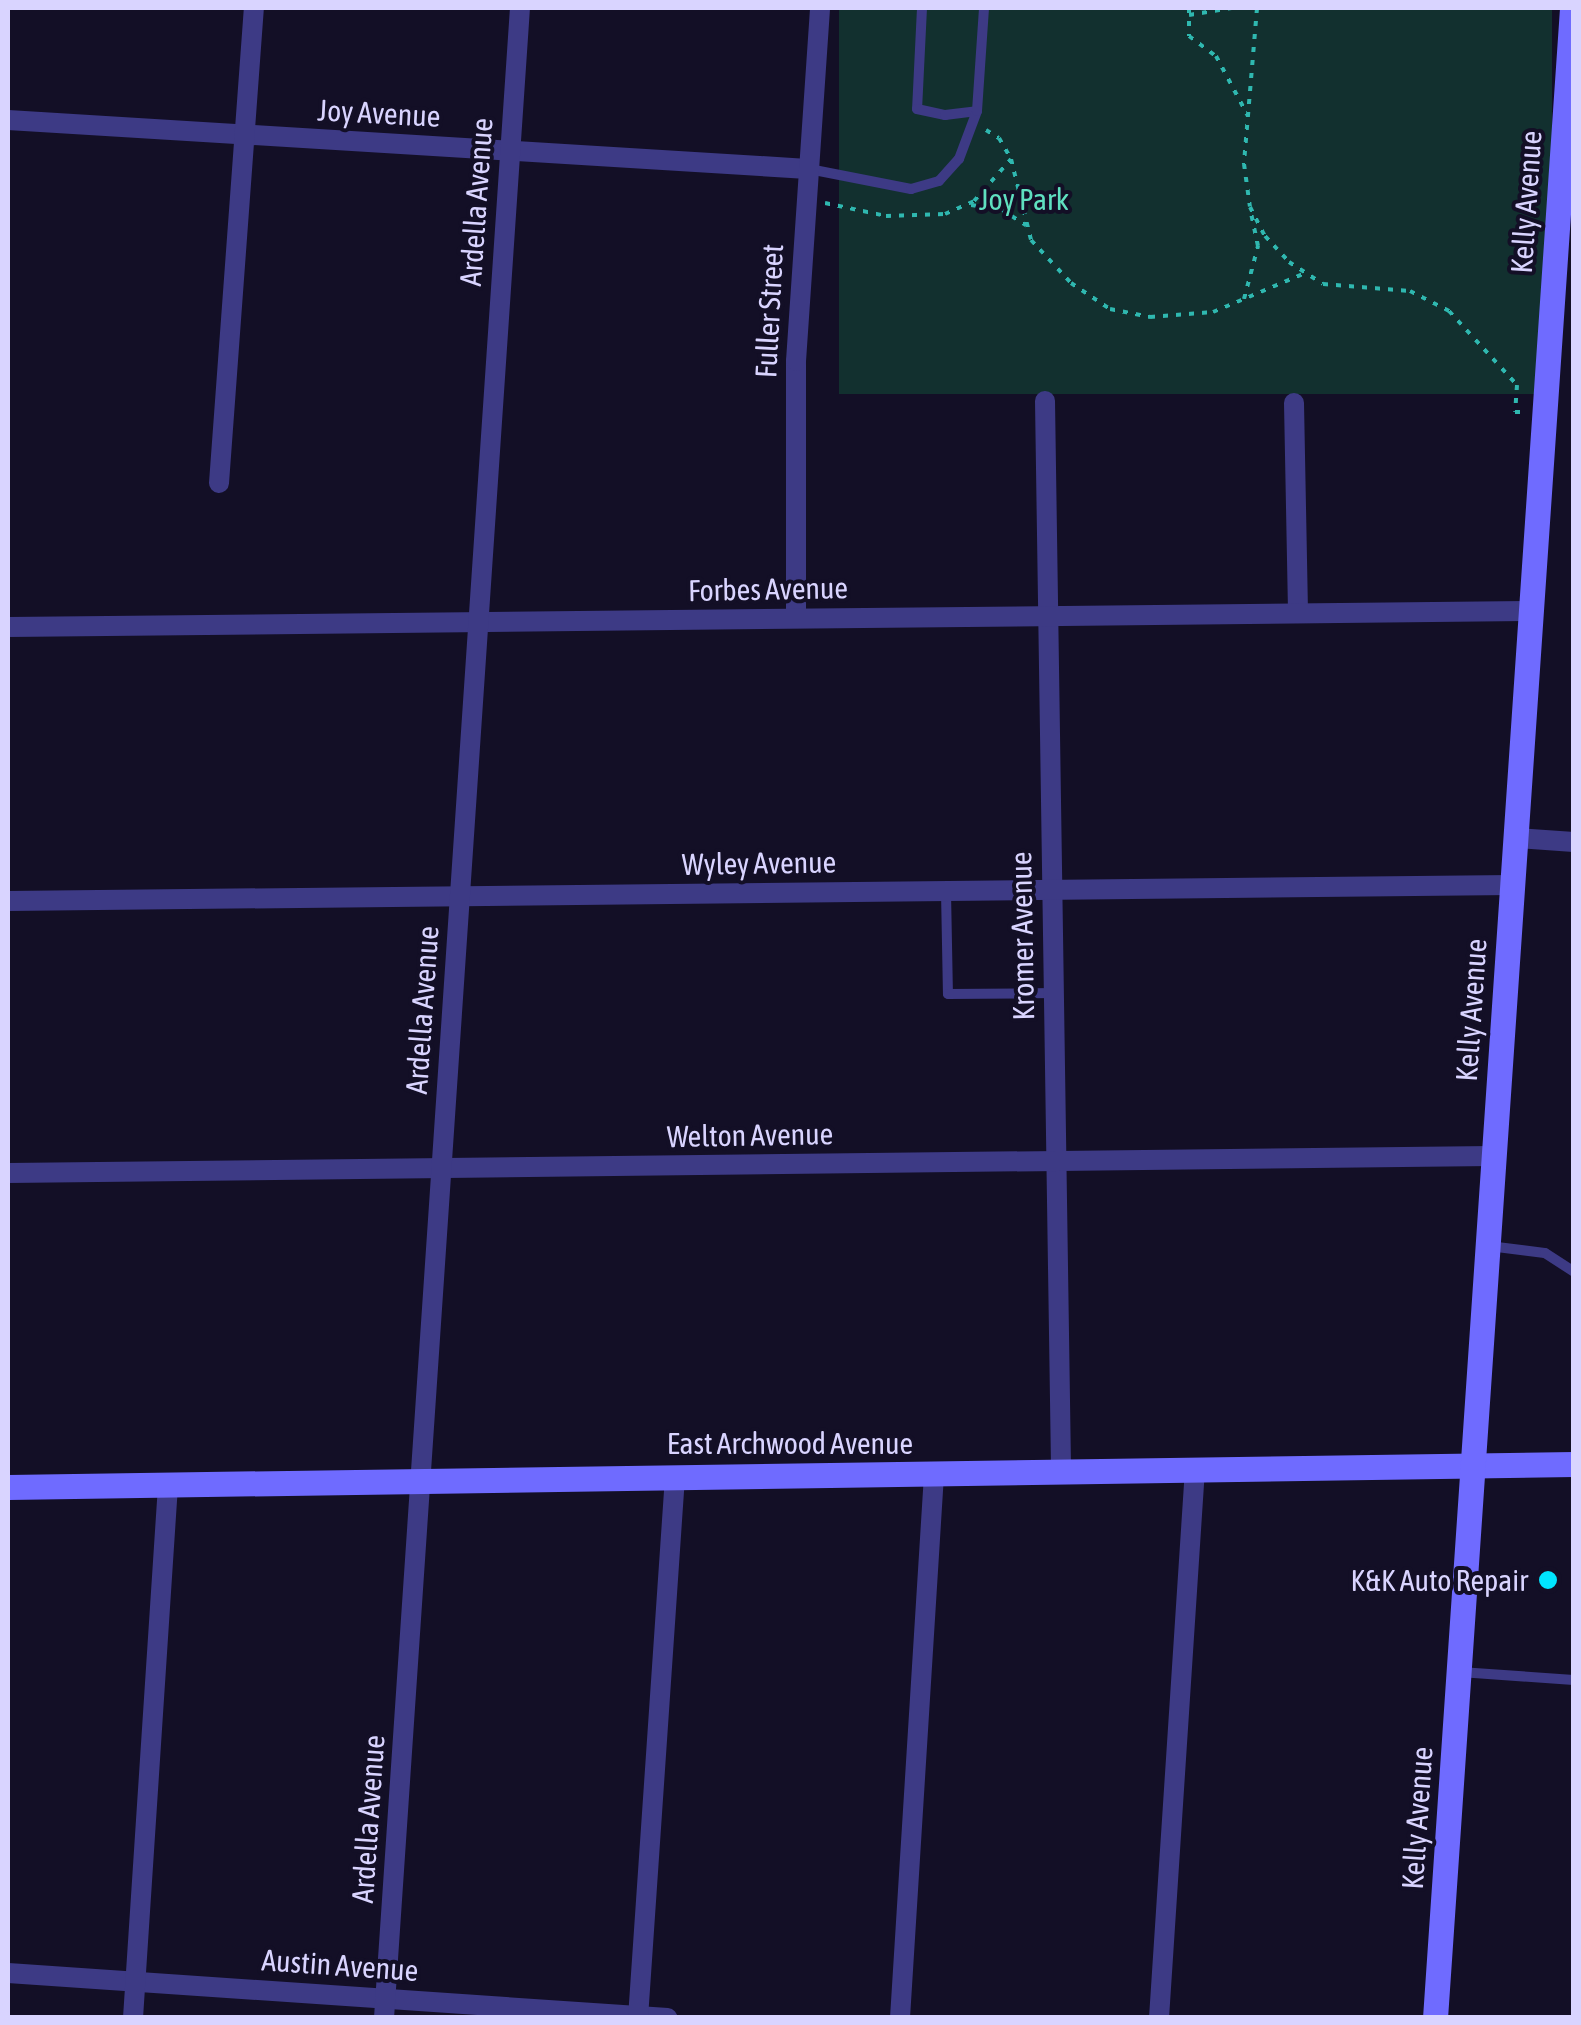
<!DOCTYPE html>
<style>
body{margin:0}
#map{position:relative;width:1581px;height:2025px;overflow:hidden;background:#130f26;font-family:"Asap Condensed",sans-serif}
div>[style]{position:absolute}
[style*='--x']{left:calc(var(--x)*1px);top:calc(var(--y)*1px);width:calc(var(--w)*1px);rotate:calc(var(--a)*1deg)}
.green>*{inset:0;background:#12302f;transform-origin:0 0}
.path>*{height:4px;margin-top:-2px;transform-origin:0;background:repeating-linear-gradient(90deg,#2fb8b0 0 5px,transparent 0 13px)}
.lane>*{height:10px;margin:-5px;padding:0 5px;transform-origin:5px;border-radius:5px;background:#3d3a85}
.street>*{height:20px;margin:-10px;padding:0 10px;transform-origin:10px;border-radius:10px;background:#3d3a85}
.secondary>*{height:25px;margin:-12.5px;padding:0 12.5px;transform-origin:12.5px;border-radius:12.5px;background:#6f6bff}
.dots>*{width:28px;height:28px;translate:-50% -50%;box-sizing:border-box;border:5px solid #130f26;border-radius:50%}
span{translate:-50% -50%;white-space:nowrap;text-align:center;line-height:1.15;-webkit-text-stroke:8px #130f26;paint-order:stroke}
.street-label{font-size:30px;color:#d9d4ff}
.park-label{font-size:30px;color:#5fe0c0}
.poi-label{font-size:30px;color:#d9d4ff}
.right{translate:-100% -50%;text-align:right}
.frame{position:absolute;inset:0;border:10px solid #d9d4ff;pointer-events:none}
</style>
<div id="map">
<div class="green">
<div style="left:839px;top:8px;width:713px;height:386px"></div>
</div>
<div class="path">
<div style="--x:1189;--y:8;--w:28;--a:90"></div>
<div style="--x:1189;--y:36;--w:34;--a:37"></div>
<div style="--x:1216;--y:56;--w:68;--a:61.9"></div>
<div style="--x:1257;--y:8;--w:157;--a:94.8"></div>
<div style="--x:1244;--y:164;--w:43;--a:82.1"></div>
<div style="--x:1250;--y:207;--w:33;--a:63"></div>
<div style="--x:1265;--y:236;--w:35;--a:47"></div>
<div style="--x:1289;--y:262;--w:40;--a:32.9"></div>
<div style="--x:1323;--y:284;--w:87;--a:4.6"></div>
<div style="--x:1410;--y:291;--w:44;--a:27.1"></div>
<div style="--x:1449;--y:311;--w:100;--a:47.4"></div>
<div style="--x:1517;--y:385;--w:27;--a:94"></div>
<div style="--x:1515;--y:412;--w:9;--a:0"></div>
<div style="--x:1189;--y:15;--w:43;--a:-9.5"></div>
<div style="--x:986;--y:130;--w:15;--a:32"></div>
<div style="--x:999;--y:138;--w:24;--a:60"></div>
<div style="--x:1011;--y:159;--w:83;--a:76.1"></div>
<div style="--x:1031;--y:240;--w:59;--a:47.1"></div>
<div style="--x:1071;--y:283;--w:47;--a:33.7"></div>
<div style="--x:1110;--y:309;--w:41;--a:11.3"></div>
<div style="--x:1150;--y:317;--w:63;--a:-4.5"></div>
<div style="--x:1213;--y:312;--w:98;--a:-22.9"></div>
<div style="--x:825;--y:203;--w:62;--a:12"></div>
<div style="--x:886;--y:216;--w:59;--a:-1.9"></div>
<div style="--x:945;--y:214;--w:32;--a:-24"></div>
<div style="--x:974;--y:201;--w:56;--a:-48.6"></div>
<div style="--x:971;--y:205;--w:30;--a:8"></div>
<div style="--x:1001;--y:209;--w:30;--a:33"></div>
<div style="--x:1244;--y:299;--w:55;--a:-75.2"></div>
<div style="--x:1258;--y:246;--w:35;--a:-102"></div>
</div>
<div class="lane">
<div style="--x:922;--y:8;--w:101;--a:92.8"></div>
<div style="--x:917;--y:109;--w:29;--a:12"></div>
<div style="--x:945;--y:115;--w:32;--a:-7"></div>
<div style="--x:809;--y:169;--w:104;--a:11.1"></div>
<div style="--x:911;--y:189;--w:29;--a:-16"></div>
<div style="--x:939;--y:181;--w:30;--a:-48"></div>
<div style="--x:959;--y:159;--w:51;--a:-69.4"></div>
<div style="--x:977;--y:111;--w:103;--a:-86.1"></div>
<div style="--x:946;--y:892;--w:102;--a:88.9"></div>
<div style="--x:948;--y:994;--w:105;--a:-0.5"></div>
<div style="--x:1489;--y:1246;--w:56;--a:7.1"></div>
<div style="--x:1545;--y:1253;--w:35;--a:33"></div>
<div style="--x:1460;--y:1672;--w:114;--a:4"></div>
</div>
<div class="street">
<div style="--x:8;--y:120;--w:801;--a:3.5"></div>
<div style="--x:1045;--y:401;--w:1070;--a:89.14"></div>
<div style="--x:1294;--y:403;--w:210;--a:88.9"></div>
<div style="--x:219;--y:483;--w:476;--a:-85.8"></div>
<div style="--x:796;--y:618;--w:257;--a:-90"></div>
<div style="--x:796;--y:361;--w:354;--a:-86.1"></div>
<div style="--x:8;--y:627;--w:1522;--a:-0.6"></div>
<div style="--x:1516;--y:838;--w:58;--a:3.9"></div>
<div style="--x:8;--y:901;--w:1504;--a:-0.61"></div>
<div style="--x:8;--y:1173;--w:1484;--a:-0.66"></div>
<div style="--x:8;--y:1973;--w:661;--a:3.91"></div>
<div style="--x:133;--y:2018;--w:534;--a:-86.24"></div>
<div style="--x:384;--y:2018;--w:2015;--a:-86.13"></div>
<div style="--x:638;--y:2018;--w:542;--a:-86.09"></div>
<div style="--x:900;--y:2018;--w:544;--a:-86.42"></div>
<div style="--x:1159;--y:2018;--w:550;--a:-86.25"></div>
</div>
<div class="secondary">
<div style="--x:8;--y:1487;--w:1566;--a:-0.84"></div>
<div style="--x:1435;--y:2018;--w:2015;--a:-86.1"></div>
</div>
<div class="dots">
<div style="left:1548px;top:1580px;background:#00e5ff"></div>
</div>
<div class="street-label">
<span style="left:379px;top:113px;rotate:3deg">Joy Avenue</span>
<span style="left:476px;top:202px;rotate:-86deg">Ardella Avenue</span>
<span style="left:1526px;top:202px;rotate:-86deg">Kelly Avenue</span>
<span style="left:769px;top:311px;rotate:-87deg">Fuller Street</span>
<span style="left:768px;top:589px;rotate:-1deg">Forbes Avenue</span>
<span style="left:759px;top:863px;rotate:-1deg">Wyley Avenue</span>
<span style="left:1022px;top:936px;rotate:-91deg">Kromer Avenue</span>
<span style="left:422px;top:1010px;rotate:-86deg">Ardella Avenue</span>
<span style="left:1471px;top:1010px;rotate:-86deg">Kelly Avenue</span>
<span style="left:750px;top:1135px;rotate:-1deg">Welton Avenue</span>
<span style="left:790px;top:1443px">East Archwood Avenue</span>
<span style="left:1417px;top:1818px;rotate:-86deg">Kelly Avenue</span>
<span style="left:368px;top:1819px;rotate:-86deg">Ardella Avenue</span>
<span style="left:340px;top:1965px;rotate:4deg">Austin Avenue</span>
</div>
<div class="park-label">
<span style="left:1024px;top:199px">Joy Park</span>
</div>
<div class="poi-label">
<span class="right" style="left:1528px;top:1580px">K&amp;K Auto Repair</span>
</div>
<div class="frame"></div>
</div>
